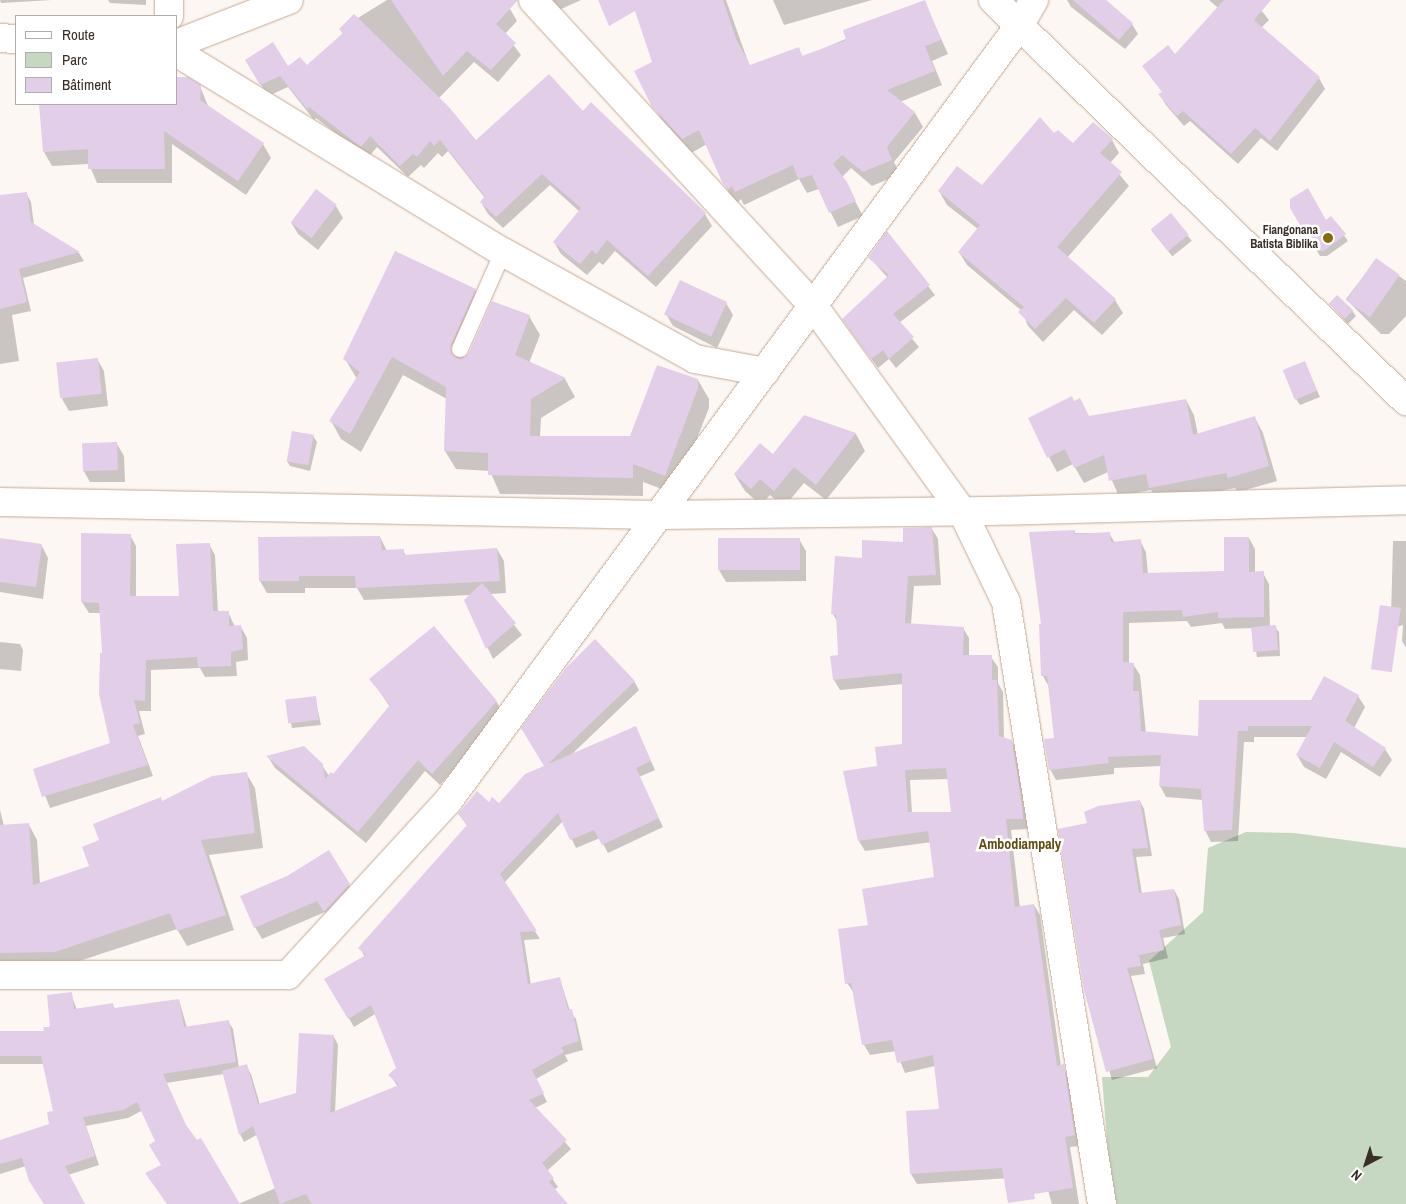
<!DOCTYPE html>
<meta charset="utf-8">
<style>
body{margin:0}
#map{position:relative;width:1406px;height:1204px;overflow:hidden;background:#fdf7f3;font-family:"Archivo Narrow",sans-serif}
div>[style]{position:absolute}
[style*='--x']{left:calc(var(--x)*1px);top:calc(var(--y)*1px);width:calc(var(--w)*1px);rotate:calc(var(--a)*1deg)}
.green>*{inset:0;background:#c6d7c2}
.shadow>*{inset:0;background:#0003;transform-origin:0 0}
.building>*{inset:0;background:#e3cee9;transform-origin:0 0}
.roads{filter:drop-shadow(0 0 1px #c5aa95) drop-shadow(0 0 1px #c5aa95)}
.service>*{height:16px;margin:-8px;padding:0 8px;transform-origin:8px;border-radius:8px;background:#fff}
.minor>*{height:28px;margin:-14px;padding:0 14px;transform-origin:14px;border-radius:14px;background:#fff}
.tertiary>*{height:28px;margin:-14px;padding:0 14px;transform-origin:14px;border-radius:14px;background:#fff}
.dots>*{width:14px;height:14px;translate:-50% -50%;box-sizing:border-box;border:2px solid #fff;border-radius:50%}
span{translate:-50% -50%;white-space:nowrap;text-align:center;line-height:1.15;-webkit-text-stroke:5px #fff;paint-order:stroke}
.poi-label{font-size:12px;color:#392f26;font-weight:700}
.right{translate:-100% -50%;text-align:right}
.neighbourhood-label{font-size:14px;color:#5f4c0e;font-weight:700}
.legend{position:absolute;left:15px;top:15px;width:162px;height:90px;box-sizing:border-box;background:#fff;border:1px solid #b0aca8;margin:0;padding:6px 9px;list-style:none;font-size:15px;color:#392f26}
.legend li{display:flex;align-items:center;gap:10px;height:25px}
.legend b{width:25px;border:1px solid #b0aca8}
.north{position:absolute;left:1341px;top:1139px;width:50px;height:50px;-webkit-text-stroke:4px #fff;paint-order:stroke;rotate:220deg;font-size:14px;font-weight:700;line-height:20px;text-align:center;color:#392f26}
.north::after{content:'';display:block;margin:auto;width:18px;height:22px;background:#392f26;clip-path:polygon(50% 0,100% 100%,50% 72%,0 100%)}
</style>
<div id="map">
<div class="green">
<div style="clip-path:polygon(1246px 832px,1294px 833px,1406px 848px,1406px 1204px,1112px 1204px,1102px 1077px,1148px 1077px,1171px 1047px,1149px 961px,1203px 912px,1208px 848px)"></div>
</div>
<div class="shadow">
<div style="clip-path:polygon(0 0,52px 0,1px 3px)"></div>
<div style="clip-path:polygon(108px 0,146px 0,146px 5px,110px 3px)"></div>
<div style="clip-path:polygon(387px 0,501px 0,510px 9px,517px 21px,505px 34px,521px 55px,498px 82px,474px 62px,439px 98px,476px 142px,583px 113px,591px 104px,705px 214px,712px 226px,656px 287px,615px 251px,603px 265px,599px 262px,587px 275px,561px 254px,554px 242px,580px 212px,550px 185px,503px 228px,488px 214px,481px 202px,485px 198px,448px 151px,442px 157px,438px 153px,424px 168px,421px 165px,408px 177px,377px 147px,368px 158px,316px 118px,314px 120px,288px 87px,268px 96px,246px 60px,287px 68px,307px 67px,343px 34px,340px 29px)"></div>
<div style="clip-path:polygon(548px 0,581px 0,559px 10px)"></div>
<div style="clip-path:polygon(633px 0,726px 0,750px 67px,798px 49px,803px 57px,926px 5px,948px 54px,932px 61px,942px 85px,900px 102px,915px 113px,923px 127px,894px 162px,900px 174px,872px 186px,851px 168px,842px 177px,863px 216px,838px 227px,819px 189px,807px 193px,799px 179px,744px 205px,741px 199px,737px 203px,731px 197px,707px 144px,691px 153px,662px 121px,654px 106px,654px 63px)"></div>
<div style="clip-path:polygon(773px 0,872px 0,784px 25px)"></div>
<div style="clip-path:polygon(1067px 0,1105px 0,1132px 24px,1138px 34px,1125px 49px,1071px 7px)"></div>
<div style="clip-path:polygon(1209px 0,1253px 0,1269px 20px,1261px 28px,1319px 78px,1325px 89px,1277px 151px,1261px 138px,1238px 164px,1190px 121px,1184px 126px,1166px 105px,1160px 95px,1163px 93px,1143px 66px,1175px 56px,1218px 8px)"></div>
<div style="clip-path:polygon(200px 86px,208px 106px,263px 144px,271px 158px,246px 195px,172px 144px,172px 183px,97px 183px,89px 164px,52px 166px,44px 152px,41px 104px,176px 104px)"></div>
<div style="clip-path:polygon(1054px 134px,1073px 145px,1112px 140px,1119px 153px,1110px 163px,1129px 186px,1067px 258px,1115px 300px,1123px 313px,1102px 335px,1074px 310px,1043px 342px,1028px 326px,1022px 311px,967px 265px,959px 252px,978px 229px,947px 205px,939px 191px,982px 187px)"></div>
<div style="clip-path:polygon(26px 193px,31px 202px,34px 225px,79px 253px,84px 261px,23px 278px,31px 311px,12px 315px,19px 361px,0 364px,0 196px)"></div>
<div style="clip-path:polygon(336px 206px,343px 218px,318px 250px,298px 234px,291px 222px)"></div>
<div style="clip-path:polygon(1291px 208px,1326px 221px,1331px 217px,1348px 241px,1327px 256px,1320px 256px)"></div>
<div style="left:1171px;top:215px;width:33px;height:25px;rotate:51deg"></div>
<div style="clip-path:polygon(887px 234px,935px 295px,899px 323px,919px 347px,896px 368px,889px 359px,878px 368px,849px 329px,888px 278px,870px 258px)"></div>
<div style="clip-path:polygon(1376px 260px,1406px 281px,1406px 316px,1389px 334px,1381px 334px,1346px 299px)"></div>
<div style="clip-path:polygon(475px 290px,486px 309px,463px 359px,529px 316px,540px 335px,529px 363px,565px 379px,575px 397px,541px 418px,540px 437px,631px 437px,698px 380px,709px 399px,709px 408px,675px 494px,643px 482px,643px 496px,500px 494px,490px 471px,456px 469px,445px 451px,447px 399px,403px 375px,361px 452px,341px 439px,331px 421px,357px 379px,345px 359px)"></div>
<div style="clip-path:polygon(726px 303px,733px 315px,717px 348px,673px 326px,666px 314px)"></div>
<div style="clip-path:polygon(1330px 304px,1351px 309px,1356px 316px,1348px 324px)"></div>
<div style="clip-path:polygon(97px 359px,104px 371px,108px 406px,69px 411px,62px 399px)"></div>
<div style="clip-path:polygon(1307px 368px,1320px 397px,1300px 405px,1296px 399px)"></div>
<div style="clip-path:polygon(1186px 400px,1194px 415px,1198px 435px,1255px 418px,1263px 433px,1277px 481px,1238px 492px,1235px 488px,1159px 503px,1151px 490px,1119px 496px,1108px 472px,1084px 483px,1073px 464px,1057px 472px,1049px 457px,1074px 403px,1089px 417px)"></div>
<div style="clip-path:polygon(804px 417px,856px 434px,865px 451px,826px 500px,804px 483px,784px 507px,770px 495px,761px 505px,745px 491px,735px 475px,773px 456px)"></div>
<div style="clip-path:polygon(313px 436px,317px 442px,310px 471px,290px 466px,287px 461px)"></div>
<div style="clip-path:polygon(117px 444px,124px 456px,125px 482px,90px 482px,83px 470px)"></div>
<div style="clip-path:polygon(evenodd,932px 529px,938px 539px,941px 585px,914px 586px,911px 624px,963px 628px,969px 638px,969px 657px,991px 657px,998px 667px,998px 683px,1003px 692px,1004px 739px,1011px 741px,1018px 751px,1028px 829px,1011px 830px,1020px 908px,1034px 905px,1040px 915px,1061px 1066px,1069px 1076px,1080px 1146px,1070px 1147px,1079px 1204px,1052px 1204px,1045px 1180px,1056px 1175px,917px 1184px,911px 1174px,940px 1110px,935px 1066px,905px 1073px,896px 1051px,870px 1055px,864px 1045px,854px 993px,847px 983px,869px 926px,935px 878px,932px 842px,865px 851px,859px 841px,878px 767px,904px 745px,903px 684px,840px 690px,834px 680px,839px 656px,838px 623px,833px 614px,863px 560px,932px 529px,948px 779px,952px 813px,912px 813px,910px 780px,948px 779px)"></div>
<div style="clip-path:polygon(1031px 533px,1109px 533px,1115px 543px,1140px 541px,1146px 552px,1148px 574px,1225px 572px,1249px 538px,1255px 549px,1255px 573px,1263px 573px,1269px 584px,1270px 627px,1275px 627px,1279px 632px,1280px 656px,1257px 657px,1252px 628px,1225px 629px,1222px 623px,1191px 627px,1187px 621px,1129px 623px,1129px 664px,1133px 664px,1140px 675px,1146px 733px,1200px 737px,1312px 701px,1358px 696px,1365px 707px,1354px 728px,1385px 749px,1392px 760px,1380px 777px,1341px 752px,1326px 779px,1304px 767px,1297px 755px,1307px 737px,1254px 737px,1254px 742px,1244px 742px,1238px 841px,1211px 842px,1205px 830px,1203px 800px,1166px 797px,1160px 786px,1161px 766px,1114px 768px,1114px 774px,1056px 780px,1050px 769px,1056px 739px,1049px 687px,1043px 676px,1043px 625px)"></div>
<div style="clip-path:polygon(83px 535px,130px 535px,136px 546px,136px 598px,180px 597px,209px 544px,215px 555px,218px 612px,228px 612px,235px 627px,241px 627px,247px 638px,248px 660px,236px 662px,237px 676px,205px 677px,200px 668px,151px 670px,151px 711px,139px 711px,145px 734px,138px 736px,153px 776px,50px 808px,35px 770px,111px 744px,101px 613px,89px 613px,82px 602px)"></div>
<div style="clip-path:polygon(380px 537px,387px 551px,403px 550px,406px 556px,497px 549px,504px 561px,506px 593px,490px 594px,522px 635px,493px 659px,465px 600px,471px 595px,364px 600px,357px 588px,305px 588px,305px 593px,267px 593px,260px 581px)"></div>
<div style="clip-path:polygon(0 539px,42px 546px,48px 558px,43px 599px,0 592px)"></div>
<div style="clip-path:polygon(720px 539px,799px 539px,806px 551px,806px 581px,726px 582px,719px 570px)"></div>
<div style="clip-path:polygon(1393px 541px,1406px 541px,1406px 648px,1402px 641px,1403px 625px,1397px 627px,1391px 617px)"></div>
<div style="clip-path:polygon(0 642px,20px 644px,23px 650px,21px 671px,0 669px)"></div>
<div style="clip-path:polygon(371px 679px,496px 701px,503px 713px,440px 785px,425px 771px,366px 843px,275px 768px,268px 757px,322px 765px,329px 776px,333px 776px,390px 707px)"></div>
<div style="clip-path:polygon(evenodd,634px 681px,639px 690px,571px 755px,640px 737px,655px 770px,639px 777px,663px 827px,608px 853px,600px 838px,576px 848px,563px 821px,504px 883px,540px 939px,524px 940px,531px 985px,560px 979px,570px 1011px,576px 1019px,583px 1050px,565px 1055px,568px 1061px,536px 1079px,547px 1102px,535px 1108px,571px 1149px,547px 1171px,558px 1187px,554px 1190px,566px 1204px,198px 1204px,157px 1142px,143px 1110px,128px 1118px,86px 1126px,99px 1165px,68px 1175px,84px 1204px,44px 1204px,26px 1166px,0 1174px,0 1141px,50px 1125px,54px 1112px,44px 1064px,0 1064px,0 1032px,45px 1033px,71px 994px,77px 1010px,112px 1004px,115px 1009px,179px 1000px,187px 1028px,228px 1021px,233px 1029px,239px 1068px,246px 1066px,251px 1074px,260px 1105px,297px 1094px,334px 1037px,338px 1045px,335px 1113px,398px 1087px,390px 1075px,397px 1068px,375px 1014px,354px 1027px,326px 979px,365px 957px,360px 948px,468px 827px,459px 814px,489px 803px,499px 805px,546px 766px,523px 728px,634px 681px,224px 1074px,240px 1134px,244px 1142px,258px 1134px,276px 1188px,238px 1204px,188px 1130px,166px 1083px,224px 1074px)"></div>
<div style="clip-path:polygon(315px 697px,321px 725px,292px 728px,286px 700px)"></div>
<div style="clip-path:polygon(246px 773px,255px 788px,263px 848px,209px 855px,234px 930px,187px 946px,177px 929px,64px 966px,0 974px,0 810px,4px 826px,29px 825px,37px 840px,40px 883px,91px 866px,101px 841px,160px 798px,163px 802px)"></div>
<div style="clip-path:polygon(1140px 801px,1144px 809px,1152px 856px,1136px 857px,1142px 894px,1174px 890px,1179px 899px,1185px 934px,1163px 938px,1168px 958px,1143px 964px,1145px 974px,1131px 976px,1157px 1068px,1112px 1080px,1085px 989px,1088px 824px)"></div>
<div style="clip-path:polygon(349px 885px,356px 897px,332px 923px,325px 912px,262px 939px,255px 927px)"></div>
</div>
<div class="building">
<div style="clip-path:polygon(391px 0,518px 0,496px 24px,516px 43px,491px 70px,467px 51px,443px 76px)"></div>
<div style="clip-path:polygon(598px 0,723px 0,736px 39px,750px 65px,799px 47px,802px 56px,846px 40px,843px 30px,925px 0,941px 40px,925px 46px,935px 71px,887px 90px,915px 112px,887px 147px,892px 160px,863px 172px,842px 155px,833px 164px,847px 182px,856px 201px,829px 213px,812px 175px,798px 179px,793px 165px,735px 192px,732px 186px,728px 190px,722px 182px,699px 130px,682px 139px,652px 107px,634px 71px,652px 62px,635px 11px,609px 26px)"></div>
<div style="clip-path:polygon(1073px 0,1106px 0,1133px 23px,1119px 40px)"></div>
<div style="clip-path:polygon(1224px 0,1271px 0,1254px 20px,1320px 77px,1270px 141px,1255px 128px,1231px 154px,1183px 111px,1177px 116px,1158px 94px,1162px 92px,1142px 66px,1168px 45px,1175px 54px)"></div>
<div style="clip-path:polygon(354px 14px,449px 107px,476px 140px,549px 74px,583px 111px,591px 102px,706px 213px,648px 276px,607px 240px,596px 254px,592px 250px,580px 264px,553px 242px,581px 208px,542px 174px,496px 217px,480px 202px,485px 196px,440px 140px,434px 146px,430px 141px,417px 157px,413px 154px,400px 166px,370px 136px,361px 147px,309px 107px,307px 109px,280px 76px,260px 85px,245px 60px,273px 42px,288px 66px,300px 57px,307px 65px,343px 33px,339px 29px)"></div>
<div style="clip-path:polygon(176px 77px,188px 77px,201px 85px,200px 100px,264px 143px,238px 181px,164px 131px,165px 169px,88px 169px,88px 149px,43px 152px,39px 104px,176px 104px)"></div>
<div style="clip-path:polygon(1040px 117px,1054px 133px,1058px 130px,1073px 143px,1093px 122px,1113px 139px,1100px 153px,1122px 172px,1057px 247px,1116px 299px,1094px 323px,1066px 298px,1035px 329px,1018px 312px,1024px 307px,958px 252px,980px 225px,938px 191px,957px 166px,982px 185px)"></div>
<div style="clip-path:polygon(1308px 188px,1326px 220px,1331px 216px,1346px 234px,1324px 251px,1315px 251px,1290px 208px,1290px 199px)"></div>
<div style="left:316px;top:189px;width:26px;height:42px;rotate:37deg"></div>
<div style="clip-path:polygon(27px 192px,31px 222px,80px 252px,19px 269px,27px 302px,0 309px,0 195px)"></div>
<div style="left:1171px;top:213px;width:28px;height:26px;rotate:51deg"></div>
<div style="clip-path:polygon(887px 231px,930px 285px,893px 314px,914px 337px,889px 359px,883px 350px,871px 359px,842px 319px,889px 275px,868px 258px)"></div>
<div style="clip-path:polygon(395px 251px,476px 289px,451px 345px,456px 358px,462px 359px,469px 353px,492px 301px,530px 315px,515px 355px,566px 378px,531px 399px,530px 436px,630px 436px,657px 365px,698px 379px,698px 388px,665px 476px,633px 464px,633px 478px,488px 475px,488px 453px,444px 451px,446px 387px,392px 357px,350px 434px,329px 421px,360px 372px,343px 359px)"></div>
<div style="left:1376px;top:258px;width:29px;height:52px;rotate:35deg"></div>
<div style="left:680px;top:280px;width:52px;height:38px;rotate:25deg"></div>
<div style="left:1337px;top:295px;width:22px;height:12px;rotate:43deg"></div>
<div style="left:98px;top:358px;width:36px;height:42px;rotate:84deg"></div>
<div style="left:1305px;top:361px;width:32px;height:24px;rotate:68deg"></div>
<div style="clip-path:polygon(1072px 396px,1074px 401px,1080px 398px,1089px 416px,1186px 399px,1193px 435px,1255px 416px,1269px 466px,1228px 478px,1226px 473px,1149px 488px,1146px 474px,1109px 481px,1104px 455px,1074px 468px,1065px 449px,1047px 458px,1028px 418px)"></div>
<div style="clip-path:polygon(804px 415px,856px 433px,816px 485px,794px 467px,774px 491px,760px 479px,751px 489px,734px 474px,760px 443px,773px 454px)"></div>
<div style="left:292px;top:431px;width:22px;height:31px;rotate:10deg"></div>
<div style="left:117px;top:442px;width:28px;height:35px;rotate:88deg"></div>
<div style="clip-path:polygon(evenodd,932px 527px,936px 575px,908px 576px,905px 623px,964px 627px,963px 655px,992px 655px,992px 680px,997px 680px,999px 736px,1012px 740px,1022px 804px,1023px 819px,1006px 819px,1015px 907px,1034px 904px,1057px 1066px,1064px 1064px,1075px 1135px,1065px 1137px,1073px 1188px,1034px 1194px,1035px 1199px,1008px 1203px,1002px 1168px,910px 1174px,906px 1111px,939px 1109px,933px 1055px,897px 1063px,892px 1040px,862px 1045px,851px 983px,845px 984px,838px 929px,868px 925px,862px 889px,934px 877px,928px 831px,858px 841px,843px 771px,877px 766px,875px 747px,902px 744px,902px 673px,833px 680px,830px 656px,838px 655px,836px 615px,831px 614px,835px 556px,862px 558px,862px 540px,903px 542px,903px 528px,932px 527px,946px 768px,951px 812px,908px 812px,905px 770px,946px 768px)"></div>
<div style="clip-path:polygon(1075px 530px,1075px 534px,1110px 532px,1111px 542px,1141px 539px,1143px 573px,1224px 571px,1224px 537px,1249px 537px,1249px 572px,1264px 571px,1264px 617px,1218px 618px,1218px 612px,1183px 617px,1182px 610px,1123px 612px,1123px 662px,1134px 663px,1133px 691px,1139px 691px,1141px 731px,1198px 736px,1199px 700px,1311px 700px,1324px 676px,1359px 695px,1345px 721px,1386px 748px,1373px 767px,1334px 742px,1320px 768px,1296px 755px,1312px 726px,1248px 726px,1248px 731px,1238px 731px,1232px 830px,1204px 831px,1201px 789px,1159px 786px,1161px 755px,1108px 757px,1109px 763px,1049px 770px,1044px 739px,1054px 738px,1047px 676px,1041px 676px,1039px 624px,1041px 624px,1029px 532px)"></div>
<div style="clip-path:polygon(81px 533px,131px 534px,130px 596px,179px 596px,176px 544px,210px 543px,213px 611px,229px 611px,229px 626px,241px 625px,243px 649px,231px 652px,231px 666px,198px 667px,197px 657px,146px 660px,145px 701px,134px 700px,140px 723px,133px 725px,148px 765px,42px 797px,33px 769px,110px 743px,99px 694px,100px 653px,102px 653px,99px 603px,81px 602px)"></div>
<div style="clip-path:polygon(380px 536px,382px 550px,404px 549px,404px 555px,497px 548px,500px 581px,356px 588px,355px 576px,299px 576px,299px 581px,259px 581px,258px 537px)"></div>
<div style="clip-path:polygon(0 538px,42px 544px,36px 587px,0 582px)"></div>
<div style="left:718px;top:538px;width:82px;height:32px"></div>
<div style="clip-path:polygon(482px 583px,516px 623px,486px 649px,464px 600px)"></div>
<div style="left:1380px;top:605px;width:21px;height:65px;rotate:8deg"></div>
<div style="left:1276px;top:625px;width:25px;height:25px;rotate:85deg"></div>
<div style="clip-path:polygon(434px 626px,497px 701px,432px 774px,418px 760px,358px 832px,266px 756px,304px 746px,323px 764px,325px 779px,331px 772px,333px 774px,390px 705px,369px 679px)"></div>
<div style="clip-path:polygon(595px 639px,635px 681px,548px 764px,636px 726px,651px 761px,636px 768px,659px 818px,602px 845px,594px 830px,570px 840px,558px 813px,500px 874px,537px 931px,520px 932px,528px 984px,560px 977px,568px 1010px,572px 1009px,579px 1041px,561px 1047px,564px 1052px,532px 1070px,544px 1093px,529px 1100px,567px 1140px,542px 1163px,554px 1178px,549px 1182px,568px 1204px,312px 1204px,306px 1194px,280px 1204px,253px 1126px,239px 1135px,222px 1071px,247px 1064px,258px 1104px,296px 1093px,299px 1033px,334px 1035px,330px 1113px,399px 1085px,388px 1075px,396px 1068px,371px 1005px,348px 1019px,324px 979px,366px 955px,358px 948px,467px 825px,458px 814px,477px 791px,489px 802px,492px 797px,499px 803px,525px 774px,544px 766px,521px 728px,566px 668px)"></div>
<div style="left:316px;top:696px;width:24px;height:31px;rotate:83deg"></div>
<div style="clip-path:polygon(247px 772px,255px 833px,201px 840px,226px 915px,177px 931px,170px 913px,55px 952px,0 953px,0 825px,29px 823px,33px 885px,89px 866px,82px 847px,99px 840px,93px 824px,161px 797px,162px 801px,212px 776px)"></div>
<div style="clip-path:polygon(1140px 800px,1148px 848px,1132px 849px,1139px 893px,1174px 889px,1181px 925px,1159px 930px,1164px 950px,1139px 955px,1141px 966px,1127px 968px,1153px 1059px,1106px 1072px,1084px 990px,1058px 829px,1087px 823px,1084px 812px,1098px 806px)"></div>
<div style="clip-path:polygon(329px 850px,350px 884px,324px 912px,317px 901px,254px 928px,240px 896px,287px 876px)"></div>
<div style="clip-path:polygon(72px 992px,74px 1009px,113px 1003px,114px 1008px,179px 999px,184px 1027px,229px 1020px,236px 1062px,163px 1074px,186px 1125px,197px 1140px,201px 1138px,240px 1204px,167px 1204px,145px 1173px,161px 1165px,149px 1145px,155px 1141px,137px 1102px,123px 1110px,83px 1117px,95px 1156px,65px 1166px,85px 1204px,44px 1204px,29px 1181px,22px 1158px,0 1164px,0 1140px,49px 1124px,47px 1112px,53px 1111px,41px 1056px,0 1056px,0 1031px,44px 1031px,43px 1027px,50px 1027px,47px 995px)"></div>
</div>
<div class="roads">
<div class="service">
<div style="--x:460;--y:349;--w:106;--a:-66.1"></div>
</div>
<div class="minor">
<div style="--x:533;--y:0;--w:413;--a:47.5"></div>
<div style="--x:812;--y:304;--w:256;--a:54.1"></div>
<div style="--x:962;--y:511;--w:101;--a:64.2"></div>
<div style="--x:1006;--y:602;--w:610;--a:80.94"></div>
<div style="--x:993;--y:0;--w:576;--a:44.16"></div>
<div style="--x:169;--y:16;--w:16;--a:-90"></div>
<div style="--x:176;--y:52;--w:383;--a:31.5"></div>
<div style="--x:503;--y:252;--w:220;--a:29.1"></div>
<div style="--x:695;--y:359;--w:71;--a:10.5"></div>
<div style="--x:0;--y:502;--w:658;--a:1.13"></div>
<div style="--x:658;--y:515;--w:333;--a:-0.7"></div>
<div style="--x:991;--y:511;--w:415;--a:-1.5"></div>
<div style="--x:0;--y:975;--w:288;--a:0"></div>
<div style="--x:288;--y:975;--w:236;--a:-47.4"></div>
<div style="--x:448;--y:801;--w:963;--a:-53.62"></div>
<div style="--x:1019;--y:26;--w:30;--a:-60"></div>
</div>
<div class="tertiary">
<div style="--x:0;--y:38;--w:16;--a:4"></div>
<div style="--x:176;--y:44;--w:121;--a:-21.3"></div>
</div>
</div>
<div class="dots">
<div style="left:1328px;top:238px;background:#866b08"></div>
</div>
<div class="poi-label">
<span class="right" style="left:1318px;top:238px">Fiangonana<br>Batista Biblika</span>
</div>
<div class="neighbourhood-label">
<span style="left:1020px;top:844px">Ambodiampaly</span>
</div>
<ul class="legend">
<li><b style="height:6px;background:#fff"></b>Route</li>
<li><b style="height:14px;background:#c6d7c2"></b>Parc</li>
<li><b style="height:14px;background:#e3cee9"></b>Bâtiment</li>
</ul>
<div class="north">N</div>
</div>
